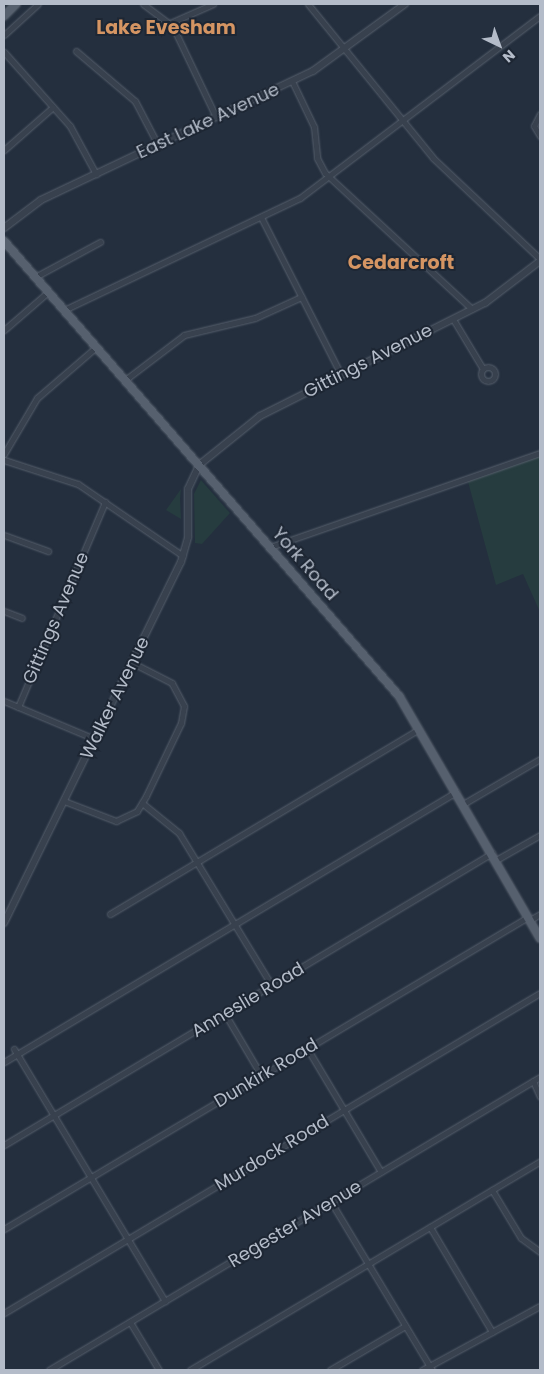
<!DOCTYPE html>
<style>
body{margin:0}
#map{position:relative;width:544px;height:1374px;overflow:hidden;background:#242f3e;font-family:Poppins,sans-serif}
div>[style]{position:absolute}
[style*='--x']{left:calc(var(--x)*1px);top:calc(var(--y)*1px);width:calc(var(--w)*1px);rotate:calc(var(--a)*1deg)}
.green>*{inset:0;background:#263c3f}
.roads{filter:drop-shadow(0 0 1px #565f6c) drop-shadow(0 0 1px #565f6c)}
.minor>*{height:5px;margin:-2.5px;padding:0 2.5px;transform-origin:2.5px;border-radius:2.5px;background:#38414e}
.minor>.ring{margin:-2.5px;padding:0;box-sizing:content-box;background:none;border:5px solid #38414e;border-radius:50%}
.tertiary>*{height:6px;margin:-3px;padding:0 3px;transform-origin:3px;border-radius:3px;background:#38414e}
.primary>*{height:8px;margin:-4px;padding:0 4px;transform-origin:4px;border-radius:4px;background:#56606e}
span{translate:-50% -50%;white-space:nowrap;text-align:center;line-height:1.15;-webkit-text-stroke:4px #1d2633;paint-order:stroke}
.street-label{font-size:18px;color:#b4bcc9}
.neighbourhood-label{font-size:19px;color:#d59563;font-weight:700}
.frame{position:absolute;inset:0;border:5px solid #b4bcc9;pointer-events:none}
.north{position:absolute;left:474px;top:20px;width:50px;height:50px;-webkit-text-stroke:4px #1d2633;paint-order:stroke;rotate:138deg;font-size:14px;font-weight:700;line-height:20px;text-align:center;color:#b4bcc9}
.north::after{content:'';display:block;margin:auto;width:18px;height:22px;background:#b4bcc9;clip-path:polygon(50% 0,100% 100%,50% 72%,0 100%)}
</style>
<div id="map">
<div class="green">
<div style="clip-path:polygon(540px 456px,540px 612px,523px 574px,496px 585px,467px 478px)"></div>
<div style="clip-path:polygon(201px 480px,230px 513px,202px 544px,195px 543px,194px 494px)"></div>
<div style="clip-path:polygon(181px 489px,180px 499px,181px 519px,166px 510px)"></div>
</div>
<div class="roads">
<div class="minor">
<div style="--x:143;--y:4;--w:38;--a:37"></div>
<div style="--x:173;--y:27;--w:100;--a:64.5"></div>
<div style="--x:308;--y:4;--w:198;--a:50.9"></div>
<div style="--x:433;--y:158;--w:147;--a:43.3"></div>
<div style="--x:170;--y:23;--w:47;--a:-23.8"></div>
<div style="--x:4;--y:35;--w:46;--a:-42.4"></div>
<div style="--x:76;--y:51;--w:77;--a:40.3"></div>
<div style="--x:135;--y:101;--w:50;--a:62.4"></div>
<div style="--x:4;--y:52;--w:99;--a:48.3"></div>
<div style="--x:70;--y:126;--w:55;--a:61.6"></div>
<div style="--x:292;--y:81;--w:51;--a:64.4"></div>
<div style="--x:314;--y:127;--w:31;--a:84"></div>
<div style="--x:317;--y:158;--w:17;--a:62"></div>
<div style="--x:325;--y:173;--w:200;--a:42.8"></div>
<div style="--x:540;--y:114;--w:13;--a:117"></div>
<div style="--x:534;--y:126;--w:12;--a:59"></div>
<div style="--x:4;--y:150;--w:65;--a:-41.3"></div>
<div style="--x:261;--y:217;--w:177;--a:63.1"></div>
<div style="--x:35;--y:277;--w:74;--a:-28.3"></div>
<div style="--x:64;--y:310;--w:261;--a:-25.4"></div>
<div style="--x:300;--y:198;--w:301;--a:-37.2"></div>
<div style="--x:453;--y:319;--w:58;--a:59"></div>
<div style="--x:4;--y:330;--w:58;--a:-40.8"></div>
<div class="ring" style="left:481px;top:367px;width:9px;height:9px"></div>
<div style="--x:125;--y:380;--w:74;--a:-37.3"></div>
<div style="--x:184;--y:335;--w:73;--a:-13.5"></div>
<div style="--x:255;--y:318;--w:51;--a:-24.5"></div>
<div style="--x:4;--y:454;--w:65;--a:-59.5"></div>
<div style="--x:37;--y:398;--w:78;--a:-40.8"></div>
<div style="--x:4;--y:460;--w:78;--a:18"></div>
<div style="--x:78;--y:484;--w:127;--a:34.4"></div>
<div style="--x:4;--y:535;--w:47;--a:20"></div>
<div style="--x:270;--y:547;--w:286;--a:-19.2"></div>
<div style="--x:4;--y:611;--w:19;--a:21"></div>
<div style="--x:4;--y:701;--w:99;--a:22.7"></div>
<div style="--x:18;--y:707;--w:223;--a:-67"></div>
<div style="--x:64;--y:801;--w:56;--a:21"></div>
<div style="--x:116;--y:821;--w:23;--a:-25"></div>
<div style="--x:137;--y:811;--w:17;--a:-59"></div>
<div style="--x:146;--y:796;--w:81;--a:-64.4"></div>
<div style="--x:181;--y:723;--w:17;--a:-80"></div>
<div style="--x:184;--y:706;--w:26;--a:-118"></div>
<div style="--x:172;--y:683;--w:44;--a:-152.9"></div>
<div style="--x:142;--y:803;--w:48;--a:39"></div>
<div style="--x:179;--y:833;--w:179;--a:58.7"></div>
<div style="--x:463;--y:804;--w:89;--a:-30.3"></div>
<div style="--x:496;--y:860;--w:51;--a:-29.6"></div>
<div style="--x:110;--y:914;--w:360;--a:-30.9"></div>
<div style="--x:530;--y:920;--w:12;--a:-31"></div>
<div style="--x:225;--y:1014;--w:71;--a:59.5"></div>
<div style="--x:307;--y:1048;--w:144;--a:59.2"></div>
<div style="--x:14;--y:1049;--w:294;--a:59.1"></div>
<div style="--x:4;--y:1062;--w:527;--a:-30.85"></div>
<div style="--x:533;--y:1081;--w:17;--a:66"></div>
<div style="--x:4;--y:1145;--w:569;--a:-30.89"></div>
<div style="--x:492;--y:1190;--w:56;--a:58.9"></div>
<div style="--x:521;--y:1238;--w:24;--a:36"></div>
<div style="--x:331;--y:1202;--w:196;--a:59"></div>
<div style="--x:430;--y:1227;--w:122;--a:59.4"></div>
<div style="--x:4;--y:1229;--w:610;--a:-30.77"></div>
<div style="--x:4;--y:1313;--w:624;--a:-30.84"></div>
<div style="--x:130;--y:1322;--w:56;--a:58.9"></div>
<div style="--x:49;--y:1370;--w:572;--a:-30.83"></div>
<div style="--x:190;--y:1370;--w:408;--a:-30.8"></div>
<div style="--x:330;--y:1370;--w:87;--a:-30.4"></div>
<div style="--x:422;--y:1370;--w:134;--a:-28.5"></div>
</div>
<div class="tertiary">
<div style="--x:4;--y:228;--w:46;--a:-37.1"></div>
<div style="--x:41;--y:200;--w:301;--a:-25.4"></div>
<div style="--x:313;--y:71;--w:114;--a:-36.1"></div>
<div style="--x:4;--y:923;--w:402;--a:-63.9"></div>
<div style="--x:181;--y:562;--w:26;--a:-74"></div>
<div style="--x:188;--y:537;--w:48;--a:-90"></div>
<div style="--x:188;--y:489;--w:26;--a:-65"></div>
<div style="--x:199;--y:465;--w:78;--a:-38.8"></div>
<div style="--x:260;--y:416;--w:252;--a:-26.7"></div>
<div style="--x:485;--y:303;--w:69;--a:-37.4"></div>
</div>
<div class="primary">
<div style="--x:4;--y:16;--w:17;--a:-45"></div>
<div style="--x:4;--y:241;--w:603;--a:49.04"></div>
<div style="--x:399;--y:696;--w:280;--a:59.8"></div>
</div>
</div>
<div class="street-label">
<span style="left:208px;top:121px;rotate:-25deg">East Lake Avenue</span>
<span style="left:368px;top:361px;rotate:-27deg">Gittings Avenue</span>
<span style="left:305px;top:564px;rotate:49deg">York Road</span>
<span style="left:56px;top:618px;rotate:-67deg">Gittings Avenue</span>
<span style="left:115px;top:698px;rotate:-64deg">Walker Avenue</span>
<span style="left:248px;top:1000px;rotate:-31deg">Anneslie Road</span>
<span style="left:266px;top:1073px;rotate:-31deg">Dunkirk Road</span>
<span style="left:272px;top:1153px;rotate:-31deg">Murdock Road</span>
<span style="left:295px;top:1224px;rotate:-31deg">Regester Avenue</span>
</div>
<div class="neighbourhood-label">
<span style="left:166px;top:28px">Lake Evesham</span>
<span style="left:401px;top:263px">Cedarcroft</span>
</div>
<div class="frame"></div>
<div class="north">N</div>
</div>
